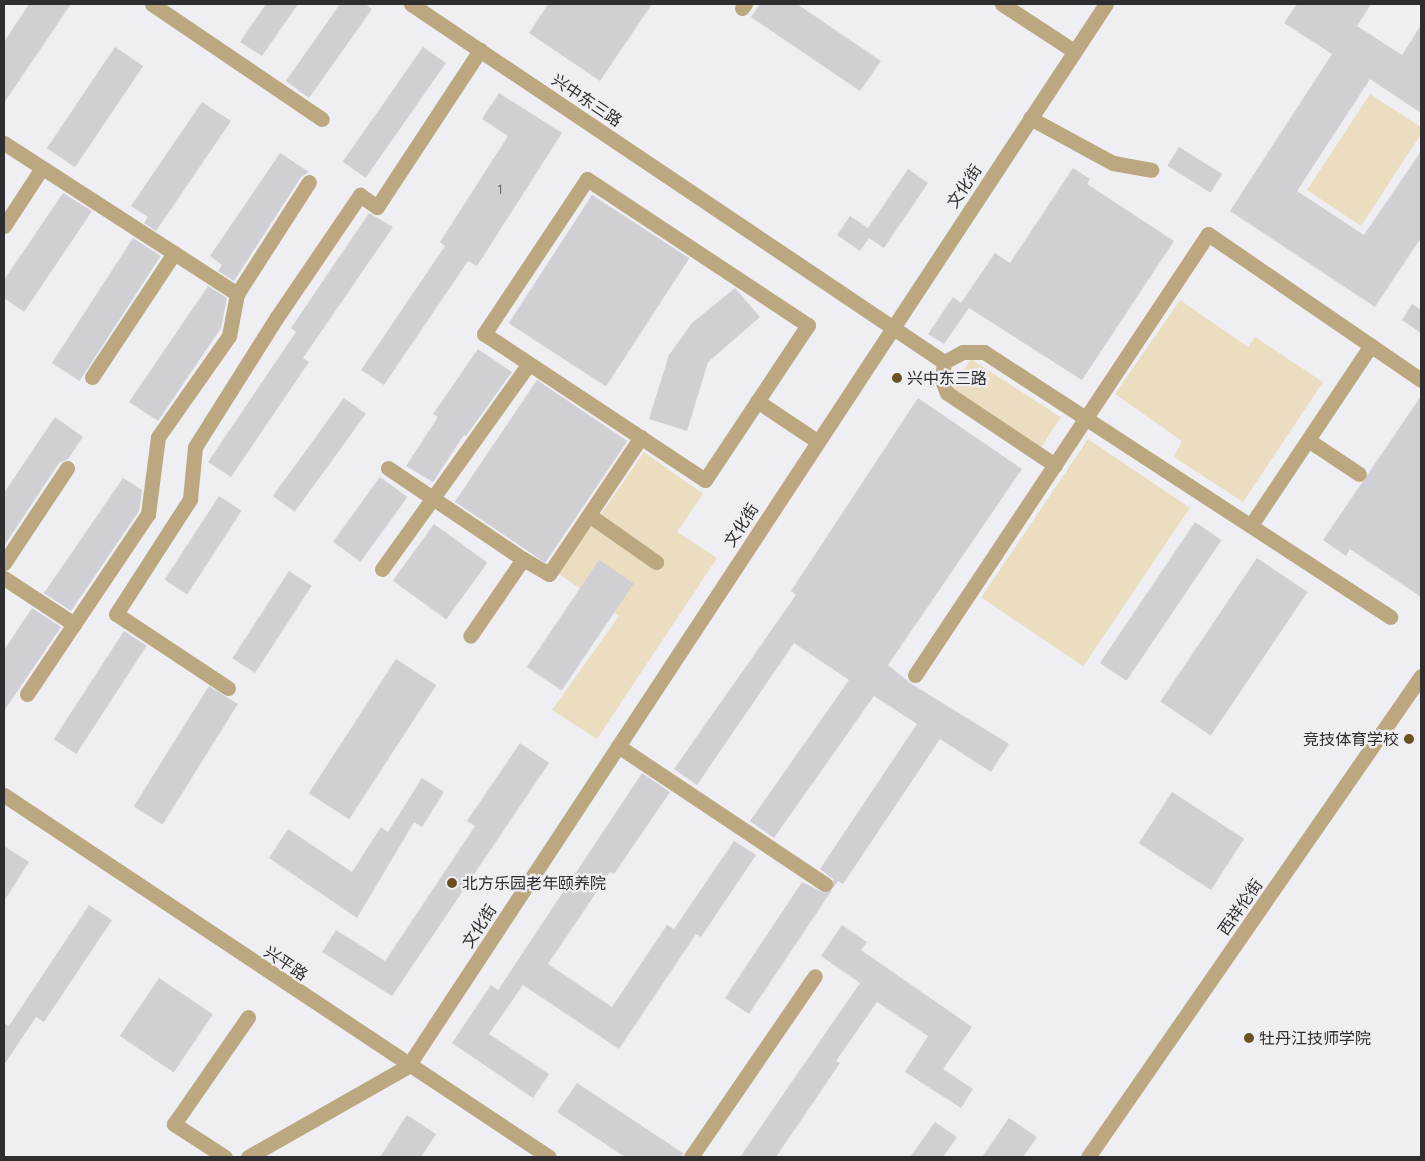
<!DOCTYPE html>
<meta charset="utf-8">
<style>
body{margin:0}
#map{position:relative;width:1425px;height:1161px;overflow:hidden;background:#efeef2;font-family:Quicksand,"Noto Sans SC",sans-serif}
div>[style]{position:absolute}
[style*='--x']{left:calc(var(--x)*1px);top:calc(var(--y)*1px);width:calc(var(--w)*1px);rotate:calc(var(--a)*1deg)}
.green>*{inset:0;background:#ebddbf;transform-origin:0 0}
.building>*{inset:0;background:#d0d0d4;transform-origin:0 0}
.minor>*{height:15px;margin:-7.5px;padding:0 7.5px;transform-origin:7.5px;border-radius:7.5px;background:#bba881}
.dots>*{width:14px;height:14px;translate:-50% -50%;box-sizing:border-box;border:2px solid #efeef2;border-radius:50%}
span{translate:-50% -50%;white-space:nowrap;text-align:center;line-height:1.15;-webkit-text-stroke:4.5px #efeef2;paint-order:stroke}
.number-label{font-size:14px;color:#565658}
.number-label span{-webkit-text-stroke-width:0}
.street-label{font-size:16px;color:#2e2d2f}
.poi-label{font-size:16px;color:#2e2d2f}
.left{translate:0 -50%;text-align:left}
.right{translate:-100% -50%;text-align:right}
.frame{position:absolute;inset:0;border:5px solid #2e2d2f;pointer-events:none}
</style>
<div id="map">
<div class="green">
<div style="clip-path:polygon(1370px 94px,1421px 127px,1421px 134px,1361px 226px,1307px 190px)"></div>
<div style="clip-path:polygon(1180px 300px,1248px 347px,1255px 337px,1323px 382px,1243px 502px,1174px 457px,1182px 441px,1115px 394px)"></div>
<div style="left:971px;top:359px;width:107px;height:37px;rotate:33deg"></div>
<div style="left:1088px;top:439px;width:123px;height:191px;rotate:34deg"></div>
<div style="clip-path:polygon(644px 452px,703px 494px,677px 532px,717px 558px,597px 739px,552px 710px,619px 616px,549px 567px,583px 520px,653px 565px,599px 517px)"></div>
</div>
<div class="building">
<div style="clip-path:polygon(29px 4px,71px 4px,4px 103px,4px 42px)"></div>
<div style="clip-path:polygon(266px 4px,298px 4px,262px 56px,240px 42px)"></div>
<div style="clip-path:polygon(340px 4px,365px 4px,372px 9px,309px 98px,286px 81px)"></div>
<div style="clip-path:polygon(548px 4px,652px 4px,600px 81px,529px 33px)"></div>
<div style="clip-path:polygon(760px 4px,797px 4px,881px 61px,860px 91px,751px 17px)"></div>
<div style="clip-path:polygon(1297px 4px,1371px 4px,1357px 26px,1402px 55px,1421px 25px,1421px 113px,1370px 79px,1297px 191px,1364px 235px,1421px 151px,1421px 238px,1375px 307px,1230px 211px,1332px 54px,1284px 23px)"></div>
<div style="left:115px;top:47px;width:34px;height:122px;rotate:34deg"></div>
<div style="left:423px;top:47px;width:28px;height:140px;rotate:35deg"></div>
<div style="clip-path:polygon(499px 93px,562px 133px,477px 266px,468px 261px,384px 385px,361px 370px,445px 246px,440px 242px,508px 136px,482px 119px)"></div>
<div style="clip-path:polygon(202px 102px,231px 121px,156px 231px,144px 223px,148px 217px,131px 206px)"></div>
<div style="left:1179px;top:147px;width:51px;height:22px;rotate:32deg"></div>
<div style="clip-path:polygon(280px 153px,309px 172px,301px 177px,234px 281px,218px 271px,222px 265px,210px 256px)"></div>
<div style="clip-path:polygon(1073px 168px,1090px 179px,1087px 184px,1174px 241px,1082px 380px,969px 308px,944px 344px,928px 334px,953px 297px,961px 303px,995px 253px,1010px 263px)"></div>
<div style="clip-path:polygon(908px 169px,928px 183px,884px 248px,869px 238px,860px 251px,837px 235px,850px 216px,868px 228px)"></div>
<div style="clip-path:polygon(63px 193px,92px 211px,24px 312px,4px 298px,4px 280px)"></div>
<div style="left:592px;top:195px;width:116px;height:153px;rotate:33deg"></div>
<div style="clip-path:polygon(369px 213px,393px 227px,303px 358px,309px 362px,231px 477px,208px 462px,296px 332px,291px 328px)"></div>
<div style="left:133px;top:238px;width:33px;height:149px;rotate:33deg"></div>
<div style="clip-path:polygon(208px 286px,227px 298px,221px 328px,158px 421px,129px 402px)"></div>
<div style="clip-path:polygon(735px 288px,760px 317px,708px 362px,687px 431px,649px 419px,669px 355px,692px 323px)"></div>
<div style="clip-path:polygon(1412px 304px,1421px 310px,1421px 333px,1402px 320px)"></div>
<div style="clip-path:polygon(478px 349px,512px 372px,466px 436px,464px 435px,433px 482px,406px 466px,438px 417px,433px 414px)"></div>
<div style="left:537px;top:380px;width:109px;height:147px;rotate:34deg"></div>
<div style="clip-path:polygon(1421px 396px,1421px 597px,1350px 549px,1346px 556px,1323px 540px)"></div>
<div style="left:344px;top:398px;width:27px;height:121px;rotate:36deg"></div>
<div style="clip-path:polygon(918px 398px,1022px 469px,888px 665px,910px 683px,1009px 744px,991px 772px,940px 739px,843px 884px,838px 881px,833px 888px,833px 879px,820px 869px,917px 724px,874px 696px,774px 838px,750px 821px,849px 680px,794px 643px,697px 785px,674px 769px,796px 595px,791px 591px)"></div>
<div style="clip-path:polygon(55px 417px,83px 437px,68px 459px,59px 463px,4px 546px,4px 493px)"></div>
<div style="left:380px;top:477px;width:34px;height:80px;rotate:36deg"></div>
<div style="clip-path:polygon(123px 478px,142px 490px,139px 511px,71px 611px,44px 593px)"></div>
<div style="left:219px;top:496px;width:27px;height:100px;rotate:33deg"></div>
<div style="left:1195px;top:522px;width:32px;height:170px;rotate:34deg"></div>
<div style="left:434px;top:524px;width:66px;height:70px;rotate:36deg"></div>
<div style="left:1257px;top:558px;width:61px;height:173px;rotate:34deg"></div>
<div style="left:599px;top:560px;width:42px;height:129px;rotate:34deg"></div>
<div style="left:289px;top:571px;width:27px;height:104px;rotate:33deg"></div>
<div style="clip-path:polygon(32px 608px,61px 627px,4px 711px,4px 650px)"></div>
<div style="left:124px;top:631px;width:27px;height:129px;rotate:33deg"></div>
<div style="left:396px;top:659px;width:48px;height:160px;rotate:33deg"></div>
<div style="left:209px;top:686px;width:34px;height:142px;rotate:32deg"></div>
<div style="clip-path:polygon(520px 743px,549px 763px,392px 996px,322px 952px,336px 930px,385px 961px,475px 826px,467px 821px)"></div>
<div style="clip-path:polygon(642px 773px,670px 792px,614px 874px,610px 872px,548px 964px,612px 1007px,667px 925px,674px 929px,734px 841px,756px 855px,701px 937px,696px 934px,619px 1049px,523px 985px,489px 1034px,549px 1074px,533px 1098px,452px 1043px,491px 985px,498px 990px)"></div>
<div style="clip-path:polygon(422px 778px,444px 792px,422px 827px,414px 822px,357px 918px,269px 858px,288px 829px,352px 872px,381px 827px,388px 832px)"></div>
<div style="left:1172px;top:792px;width:86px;height:61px;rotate:33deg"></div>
<div style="clip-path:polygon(4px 846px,29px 862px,4px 901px)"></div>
<div style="clip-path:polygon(802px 882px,824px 893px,832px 890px,749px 1014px,725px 998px)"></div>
<div style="clip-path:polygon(89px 905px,112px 920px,44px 1022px,36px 1017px,4px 1065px,4px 1023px,9px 1026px)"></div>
<div style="clip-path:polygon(842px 925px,867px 942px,861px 950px,972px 1027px,943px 1069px,973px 1089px,961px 1108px,905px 1072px,928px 1036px,877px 1002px,836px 1061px,840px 1063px,776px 1157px,740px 1157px,860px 983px,821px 956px)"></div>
<div style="left:159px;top:978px;width:65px;height:70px;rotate:34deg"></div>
<div style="clip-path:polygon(577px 1083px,683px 1153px,682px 1157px,625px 1157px,557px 1112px)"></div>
<div style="clip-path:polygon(407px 1115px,436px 1134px,421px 1157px,380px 1157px)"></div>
<div style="clip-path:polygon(1009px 1118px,1037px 1137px,1023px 1157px,982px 1157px)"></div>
<div style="clip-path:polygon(935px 1122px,957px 1137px,943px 1157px,910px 1157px)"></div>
</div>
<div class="minor">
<div style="--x:152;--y:4;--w:205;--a:34.1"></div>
<div style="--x:411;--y:4;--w:642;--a:33.89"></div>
<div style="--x:1002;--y:4;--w:86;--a:33.1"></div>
<div style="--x:742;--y:8;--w:5;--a:-53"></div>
<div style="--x:1030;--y:118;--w:94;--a:28.5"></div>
<div style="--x:1113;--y:163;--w:39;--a:10"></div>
<div style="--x:4;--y:143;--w:278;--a:32.9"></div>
<div style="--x:237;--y:294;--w:133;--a:-57.3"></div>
<div style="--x:587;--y:179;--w:265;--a:33.5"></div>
<div style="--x:808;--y:325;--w:186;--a:123.6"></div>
<div style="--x:705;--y:480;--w:265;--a:-146.5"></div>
<div style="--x:484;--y:334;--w:186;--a:-56.4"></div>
<div style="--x:4;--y:226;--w:69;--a:-56.8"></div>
<div style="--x:92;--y:377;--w:149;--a:-56.5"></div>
<div style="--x:757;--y:401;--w:72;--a:33.7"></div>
<div style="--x:1308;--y:440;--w:61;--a:33.7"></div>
<div style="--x:1055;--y:465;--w:130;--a:-146.3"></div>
<div style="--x:947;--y:393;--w:14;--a:-111"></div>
<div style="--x:942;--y:380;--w:18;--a:-84"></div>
<div style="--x:944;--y:362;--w:21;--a:-28"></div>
<div style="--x:963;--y:352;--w:21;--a:0"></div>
<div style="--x:984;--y:352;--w:485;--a:33.1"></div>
<div style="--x:388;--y:468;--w:163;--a:34"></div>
<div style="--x:523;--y:559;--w:93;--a:124.5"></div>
<div style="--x:589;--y:515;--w:82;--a:35"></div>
<div style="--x:1251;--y:525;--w:216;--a:-56.3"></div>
<div style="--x:523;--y:559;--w:30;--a:30"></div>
<div style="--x:549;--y:574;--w:165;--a:-56.1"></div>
<div style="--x:4;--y:563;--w:114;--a:-56.4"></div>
<div style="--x:382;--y:569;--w:252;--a:-54.4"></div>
<div style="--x:4;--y:578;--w:84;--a:33.3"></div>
<div style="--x:915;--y:675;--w:529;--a:-56.4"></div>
<div style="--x:1208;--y:234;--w:258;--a:34.4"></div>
<div style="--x:228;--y:688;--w:134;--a:-146.5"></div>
<div style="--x:116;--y:614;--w:137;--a:-57.2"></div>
<div style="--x:190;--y:499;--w:52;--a:-84.5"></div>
<div style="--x:195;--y:447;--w:154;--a:-57.8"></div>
<div style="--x:277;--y:317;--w:148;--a:-55.8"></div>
<div style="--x:360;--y:195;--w:21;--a:35"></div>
<div style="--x:377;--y:207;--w:188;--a:-56.7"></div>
<div style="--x:27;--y:694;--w:217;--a:-56.1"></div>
<div style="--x:148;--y:514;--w:78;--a:-82.6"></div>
<div style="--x:158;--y:437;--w:123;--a:-54.9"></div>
<div style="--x:229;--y:336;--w:43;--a:-79.2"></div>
<div style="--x:618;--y:746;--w:249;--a:33.7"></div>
<div style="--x:4;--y:795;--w:654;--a:33.59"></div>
<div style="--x:225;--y:1157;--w:61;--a:-147.1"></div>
<div style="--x:174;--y:1124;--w:130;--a:-55.3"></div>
<div style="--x:248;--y:1157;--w:184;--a:-29.6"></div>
<div style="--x:408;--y:1066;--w:1271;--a:-56.69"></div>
<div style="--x:691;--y:1157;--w:219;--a:-55.6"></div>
<div style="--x:1088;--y:1157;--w:585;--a:-55.3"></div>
</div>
<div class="dots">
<div style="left:897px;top:378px;background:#685222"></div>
<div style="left:1409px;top:739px;background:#685222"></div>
<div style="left:452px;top:883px;background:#685222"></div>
<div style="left:1249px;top:1038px;background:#685222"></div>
</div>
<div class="number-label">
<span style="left:500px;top:189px">1</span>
</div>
<div class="street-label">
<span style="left:587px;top:100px;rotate:34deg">兴中东三路</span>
<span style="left:964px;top:186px;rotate:-56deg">文化街</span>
<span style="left:741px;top:525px;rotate:-57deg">文化街</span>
<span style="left:1240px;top:907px;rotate:-55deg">西祥伦街</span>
<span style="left:479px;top:926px;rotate:-57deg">文化街</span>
<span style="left:286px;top:963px;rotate:34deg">兴平路</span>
</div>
<div class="poi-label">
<span class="left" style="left:907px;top:378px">兴中东三路</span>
<span class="right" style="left:1399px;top:739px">竞技体育学校</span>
<span class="left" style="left:462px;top:883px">北方乐园老年颐养院</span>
<span class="left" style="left:1259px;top:1038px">牡丹江技师学院</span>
</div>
<div class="frame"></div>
</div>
